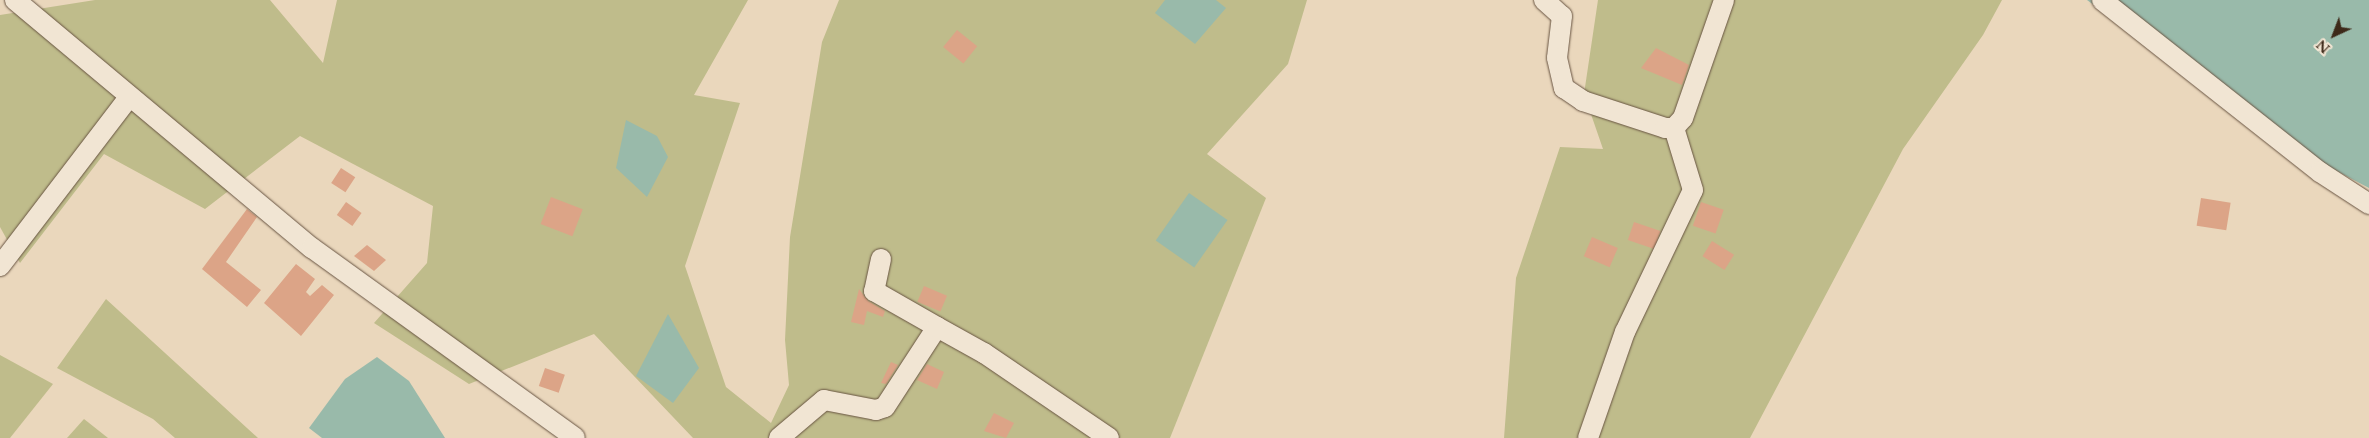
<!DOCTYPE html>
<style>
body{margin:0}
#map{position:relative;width:2369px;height:438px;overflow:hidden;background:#ead7bc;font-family:Cardo,serif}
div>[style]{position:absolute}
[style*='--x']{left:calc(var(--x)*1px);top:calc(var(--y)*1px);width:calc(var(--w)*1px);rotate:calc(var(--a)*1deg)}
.green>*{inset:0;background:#bfbc8b}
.water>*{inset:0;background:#99baaa;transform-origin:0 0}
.building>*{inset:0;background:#dca487;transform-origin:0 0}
.roads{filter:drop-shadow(0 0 1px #685442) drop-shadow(0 0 1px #685442)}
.minor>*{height:20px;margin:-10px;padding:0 10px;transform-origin:10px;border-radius:10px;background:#f1e5d3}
span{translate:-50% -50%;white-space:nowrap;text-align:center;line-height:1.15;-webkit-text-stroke:4px #f1e5d3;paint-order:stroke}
.north{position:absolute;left:2309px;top:10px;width:50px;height:50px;-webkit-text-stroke:4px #f1e5d3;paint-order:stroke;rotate:223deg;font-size:14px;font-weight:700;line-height:20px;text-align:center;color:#3d2919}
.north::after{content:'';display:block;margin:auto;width:18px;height:22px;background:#3d2919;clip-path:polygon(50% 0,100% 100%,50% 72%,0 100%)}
</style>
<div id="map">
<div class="green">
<div style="clip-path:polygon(95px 0,270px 0,323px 63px,337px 0,748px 0,694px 95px,740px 103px,685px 266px,726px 387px,771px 423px,789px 385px,785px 340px,790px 237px,822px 42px,839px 0,1307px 0,1288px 64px,1207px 154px,1266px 198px,1170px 438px,693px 438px,594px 334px,469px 384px,374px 323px,427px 263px,433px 206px,300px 136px,205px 209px,104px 154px,20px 263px,0 227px,0 15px)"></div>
<div style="clip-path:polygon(1598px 0,2002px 0,1983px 35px,1903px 149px,1750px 438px,1504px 438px,1516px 278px,1560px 147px,1603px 149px,1584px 94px)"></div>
<div style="clip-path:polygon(106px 299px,258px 438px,175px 438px,153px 419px,57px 368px)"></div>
<div style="clip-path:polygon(0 355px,53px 384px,10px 438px,0 438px)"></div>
<div style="clip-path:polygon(84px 419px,108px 438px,67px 438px)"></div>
</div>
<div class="water">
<div style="clip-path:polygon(1165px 0,1216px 0,1226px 8px,1195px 44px,1155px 13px)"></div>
<div style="clip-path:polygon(2087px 0,2369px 0,2369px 188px,2276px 139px)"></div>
<div style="clip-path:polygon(626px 120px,657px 136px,668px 157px,647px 197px,616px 168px)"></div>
<div style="left:1189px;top:193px;width:47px;height:58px;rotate:35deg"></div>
<div style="clip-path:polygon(668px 314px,699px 368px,673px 403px,636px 376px)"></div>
<div style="clip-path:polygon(377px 357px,409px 381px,445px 438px,322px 438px,309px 428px,345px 379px)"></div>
</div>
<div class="building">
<div style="left:957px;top:30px;width:26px;height:22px;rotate:39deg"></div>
<div style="clip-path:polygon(1656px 48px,1689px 65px,1682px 85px,1641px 68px)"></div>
<div style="left:341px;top:168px;width:17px;height:18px;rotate:33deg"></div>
<div style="left:551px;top:197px;width:34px;height:29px;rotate:21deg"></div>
<div style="left:2201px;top:198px;width:30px;height:28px;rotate:9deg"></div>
<div style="left:346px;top:202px;width:19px;height:16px;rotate:35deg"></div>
<div style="left:1701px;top:202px;width:24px;height:25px;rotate:19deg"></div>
<div style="clip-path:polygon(247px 209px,257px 217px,226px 262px,261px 290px,247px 307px,202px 269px)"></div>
<div style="left:1634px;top:222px;width:28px;height:19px;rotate:19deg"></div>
<div style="left:1592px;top:237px;width:28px;height:21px;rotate:23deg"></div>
<div style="left:1712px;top:241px;width:26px;height:18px;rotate:32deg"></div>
<div style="clip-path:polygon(367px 245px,386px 260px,374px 271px,354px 256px)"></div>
<div style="clip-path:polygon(296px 264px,315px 279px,306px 292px,310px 296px,322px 285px,334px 295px,301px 336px,264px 303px)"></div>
<div style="left:924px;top:286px;width:25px;height:17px;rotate:23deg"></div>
<div style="clip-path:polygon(859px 289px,868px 301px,885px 311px,883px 317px,867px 311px,864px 325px,851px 322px)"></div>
<div style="clip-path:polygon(891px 362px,898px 365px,886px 384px,881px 383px)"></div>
<div style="clip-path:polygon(927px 364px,944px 372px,937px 389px,917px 380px)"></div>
<div style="left:545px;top:368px;width:21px;height:19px;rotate:19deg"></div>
<div style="clip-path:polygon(994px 413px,1014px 423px,1006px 438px,984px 431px)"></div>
</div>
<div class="roads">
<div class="minor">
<div style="--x:15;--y:0;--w:387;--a:39.9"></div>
<div style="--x:312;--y:248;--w:324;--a:35.8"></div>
<div style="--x:1544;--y:0;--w:24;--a:42"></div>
<div style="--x:1562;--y:16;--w:42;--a:96.8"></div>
<div style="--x:1557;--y:58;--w:31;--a:77"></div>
<div style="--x:1564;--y:88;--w:23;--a:34"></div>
<div style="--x:1583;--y:101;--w:86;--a:18.2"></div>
<div style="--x:1665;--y:128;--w:9;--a:0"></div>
<div style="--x:1674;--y:128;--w:13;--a:-48"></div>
<div style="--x:1683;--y:118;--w:125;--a:-70.8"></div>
<div style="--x:2102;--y:0;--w:278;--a:38.3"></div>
<div style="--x:2320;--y:172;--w:59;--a:33.1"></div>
<div style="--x:881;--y:259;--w:33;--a:102"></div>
<div style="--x:874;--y:291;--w:73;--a:29.7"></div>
<div style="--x:0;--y:266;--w:213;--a:-52.6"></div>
<div style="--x:779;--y:438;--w:59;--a:-40.2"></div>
<div style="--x:824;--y:400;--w:53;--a:10.9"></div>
<div style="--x:876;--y:410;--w:9;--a:-18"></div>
<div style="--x:885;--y:407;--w:95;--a:-57"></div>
<div style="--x:937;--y:327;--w:54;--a:29"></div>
<div style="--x:984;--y:353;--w:151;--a:34.2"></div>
<div style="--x:1588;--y:438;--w:112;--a:-70.8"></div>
<div style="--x:1625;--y:332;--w:157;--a:-64.4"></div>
<div style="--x:1693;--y:190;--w:65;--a:-107"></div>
</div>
</div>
<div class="north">N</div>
</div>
